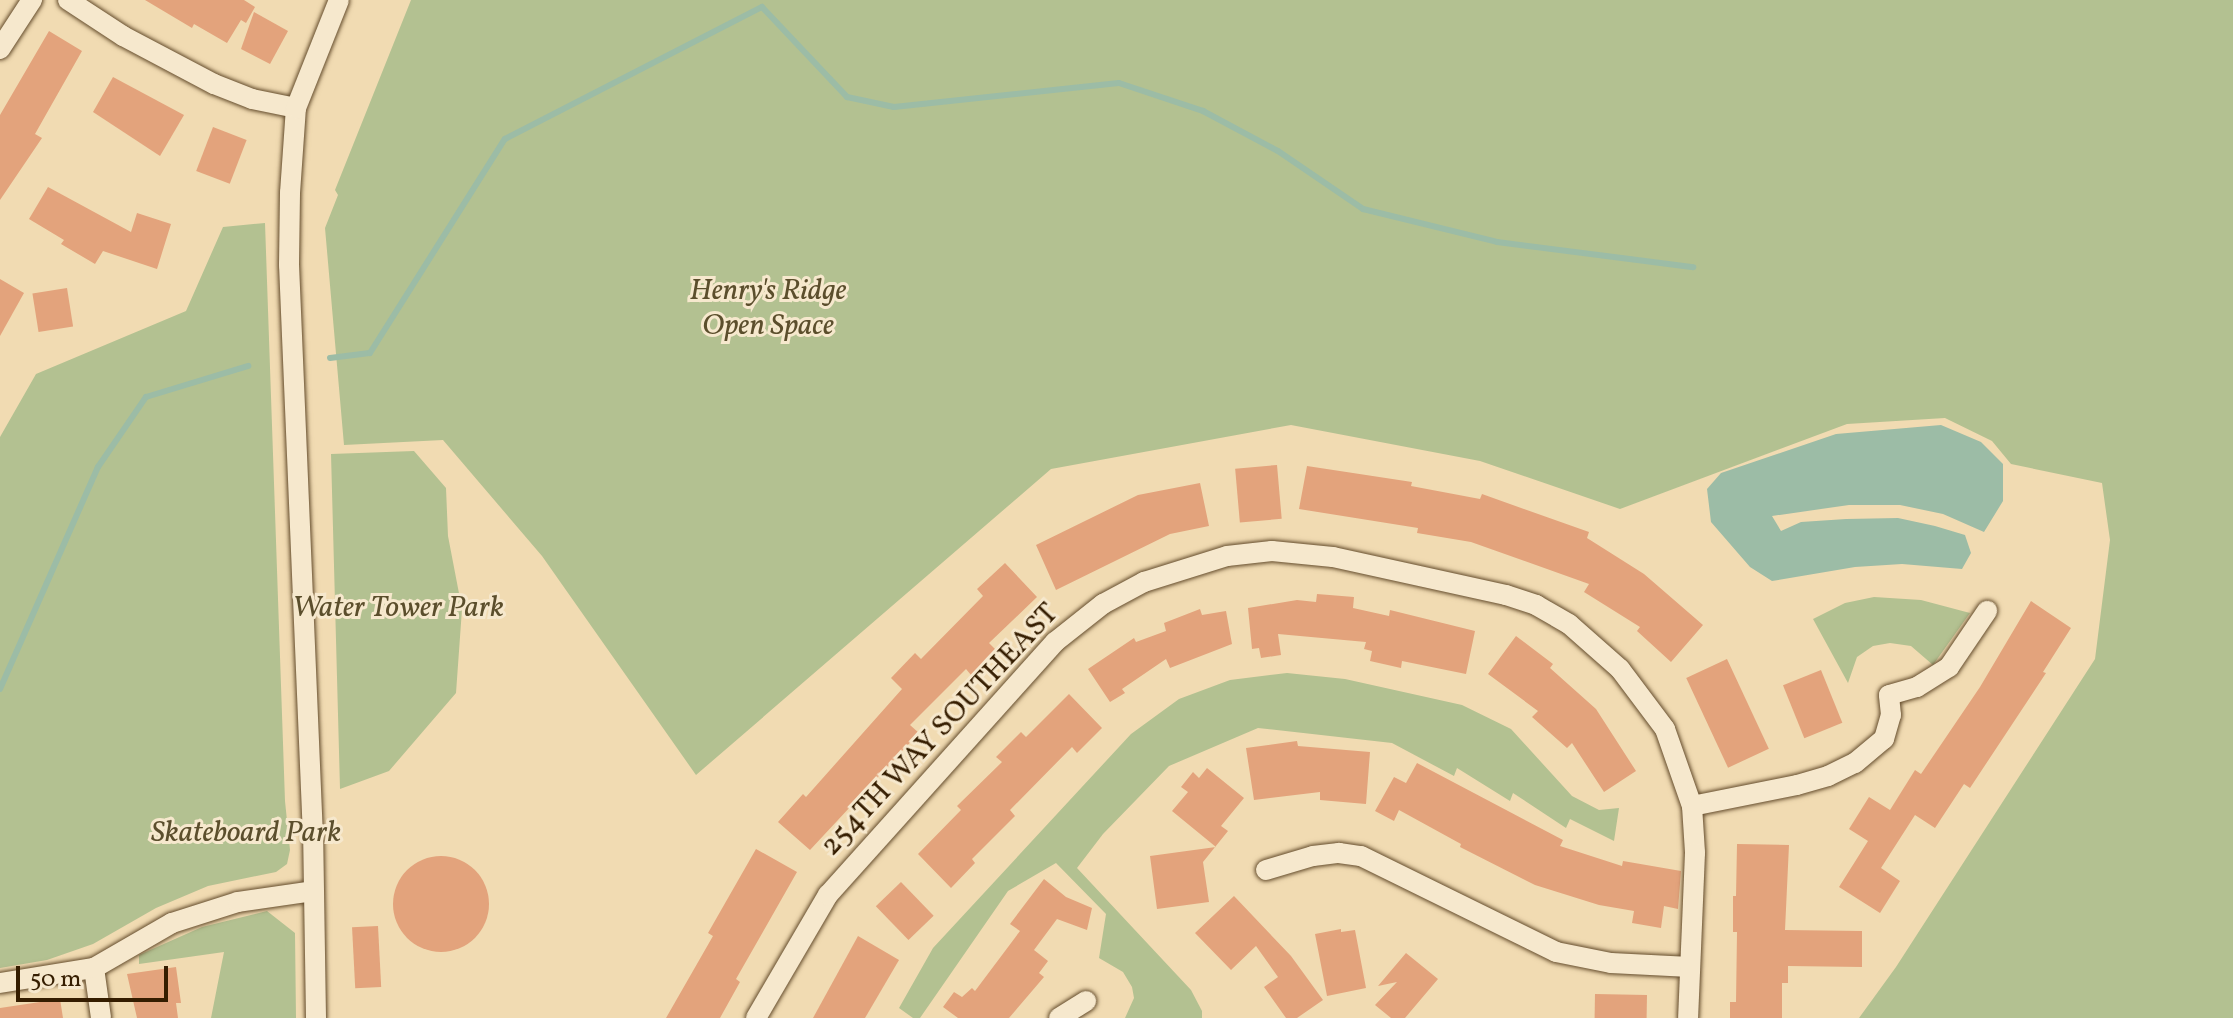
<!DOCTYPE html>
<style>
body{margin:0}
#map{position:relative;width:2233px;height:1018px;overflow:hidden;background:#f1dbb2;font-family:Vollkorn,serif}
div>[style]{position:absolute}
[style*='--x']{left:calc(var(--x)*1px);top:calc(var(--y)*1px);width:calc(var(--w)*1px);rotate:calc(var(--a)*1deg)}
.green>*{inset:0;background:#b3c191}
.water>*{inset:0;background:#9cbca6}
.stream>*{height:6px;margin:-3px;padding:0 3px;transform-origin:3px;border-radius:3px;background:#9cbca6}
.building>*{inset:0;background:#e3a37c;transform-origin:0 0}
.round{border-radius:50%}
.roads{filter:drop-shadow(0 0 2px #644c2c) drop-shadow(0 0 2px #644c2c)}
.minor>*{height:20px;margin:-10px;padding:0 10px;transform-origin:10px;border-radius:10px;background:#f6e8cd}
span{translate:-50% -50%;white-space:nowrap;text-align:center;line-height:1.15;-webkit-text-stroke:6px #f6e8cd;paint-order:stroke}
.park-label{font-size:30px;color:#5b4e2c;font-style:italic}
.street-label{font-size:30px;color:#351d00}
.scale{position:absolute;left:16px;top:966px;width:152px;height:36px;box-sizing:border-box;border:4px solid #351d00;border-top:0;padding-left:10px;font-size:24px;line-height:28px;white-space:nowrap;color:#351d00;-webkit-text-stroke:6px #f6e8cd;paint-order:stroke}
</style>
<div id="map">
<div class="green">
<div style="clip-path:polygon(411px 0,2233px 0,2233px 1018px,1859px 1018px,1896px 967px,2095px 659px,2110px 540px,2102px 483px,2011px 464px,1992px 441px,1945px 418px,1847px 424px,1620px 509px,1480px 461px,1291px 425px,1051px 469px,696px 775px,542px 556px,443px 440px,344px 445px,325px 228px,338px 195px,335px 190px)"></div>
<div style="clip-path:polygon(265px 223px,285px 801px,290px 850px,287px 864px,276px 872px,208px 886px,156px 908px,93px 944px,47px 960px,0 968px,0 437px,36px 374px,186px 311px,223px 227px)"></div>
<div style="clip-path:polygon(414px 451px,446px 488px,448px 536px,462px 609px,456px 693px,389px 771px,340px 789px,331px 454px)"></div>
<div style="clip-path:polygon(1874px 597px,1921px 600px,1970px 613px,1933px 665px,1911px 646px,1890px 643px,1873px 646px,1857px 657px,1848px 683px,1813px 619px,1845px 603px)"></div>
<div style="clip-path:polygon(1287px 673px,1345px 679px,1462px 705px,1511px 729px,1572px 796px,1599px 810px,1619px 808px,1614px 841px,1570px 819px,1566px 828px,1513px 793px,1510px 801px,1457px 768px,1454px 776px,1392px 743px,1258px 728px,1169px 766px,1103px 834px,1077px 868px,1191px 990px,1202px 1011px,1202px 1018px,1125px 1018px,1134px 998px,1132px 987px,1123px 972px,1099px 958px,1106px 914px,1056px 863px,1008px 891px,920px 1018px,913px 1018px,899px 1008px,933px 948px,1131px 734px,1179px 699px,1230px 680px)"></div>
<div style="clip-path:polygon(267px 911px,295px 933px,296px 1018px,211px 1018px,224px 952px,139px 964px,139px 955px,202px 927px)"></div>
</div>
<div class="water">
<div style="clip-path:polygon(1941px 425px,1981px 442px,2003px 464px,2003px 501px,1984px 532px,1943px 514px,1900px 505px,1849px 505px,1772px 516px,1781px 531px,1801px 522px,1846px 519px,1898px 518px,1935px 526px,1965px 535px,1971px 553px,1962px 569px,1902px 564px,1855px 567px,1772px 581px,1750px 567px,1711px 522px,1707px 489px,1721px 473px,1836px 434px)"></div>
</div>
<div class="stream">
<div style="--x:330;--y:358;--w:40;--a:-7.1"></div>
<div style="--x:370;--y:353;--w:253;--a:-57.8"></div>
<div style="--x:505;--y:139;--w:289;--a:-27.2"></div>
<div style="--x:762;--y:7;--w:124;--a:46.6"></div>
<div style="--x:847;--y:97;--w:48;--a:12"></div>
<div style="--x:894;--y:107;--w:226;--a:-6.1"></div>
<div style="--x:1119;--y:83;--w:89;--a:18.4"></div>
<div style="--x:1203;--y:111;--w:85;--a:28.1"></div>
<div style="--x:1278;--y:151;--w:103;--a:34.3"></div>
<div style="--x:1363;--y:209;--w:138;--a:13.8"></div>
<div style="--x:1497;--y:242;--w:198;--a:7.3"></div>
<div style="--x:0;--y:689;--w:243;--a:-66.2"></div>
<div style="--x:98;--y:467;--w:85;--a:-55.6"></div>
<div style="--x:146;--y:397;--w:107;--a:-16.9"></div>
</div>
<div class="building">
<div style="clip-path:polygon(145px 0,244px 0,255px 7px,246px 23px,241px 20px,227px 43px,194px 24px,192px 28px)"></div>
<div style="clip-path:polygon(254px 12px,288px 31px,270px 64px,241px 49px)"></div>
<div style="clip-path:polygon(49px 31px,82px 51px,35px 134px,42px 138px,0 200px,0 115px)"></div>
<div style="clip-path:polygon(113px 77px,184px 115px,160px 156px,93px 112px)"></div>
<div style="left:213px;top:127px;width:36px;height:47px;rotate:21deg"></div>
<div style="clip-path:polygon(48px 187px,131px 232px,137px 213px,171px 224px,157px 269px,103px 251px,95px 264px,61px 244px,64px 240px,29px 219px)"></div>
<div style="clip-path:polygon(0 279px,24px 293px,0 336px)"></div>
<div style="left:67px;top:288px;width:39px;height:35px;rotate:81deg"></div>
<div style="left:1277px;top:465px;width:54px;height:42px;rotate:85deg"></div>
<div style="clip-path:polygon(1307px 466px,1412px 482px,1411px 486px,1480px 499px,1482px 494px,1589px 532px,1587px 538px,1644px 574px,1703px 625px,1671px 662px,1637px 631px,1640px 627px,1584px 592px,1589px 584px,1471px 542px,1417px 533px,1418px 528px,1299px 509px)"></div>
<div style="clip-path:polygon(1200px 483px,1209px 526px,1170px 534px,1056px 590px,1036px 545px,1138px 495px)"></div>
<div style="clip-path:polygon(1005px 563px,1037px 597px,989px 643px,996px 650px,971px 675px,966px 669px,910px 725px,919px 733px,810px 850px,778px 822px,803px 794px,806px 797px,902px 689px,891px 678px,915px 653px,921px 659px,983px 596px,977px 589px)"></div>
<div style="clip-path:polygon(1317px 594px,1354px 597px,1353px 608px,1389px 616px,1390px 610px,1475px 631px,1466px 674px,1402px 661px,1401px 668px,1370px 661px,1372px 651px,1364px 649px,1366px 642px,1278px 634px,1281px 655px,1261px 658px,1259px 648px,1252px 649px,1248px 608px,1297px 600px,1316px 602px)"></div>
<div style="clip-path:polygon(2031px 601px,2071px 628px,2043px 672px,2046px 673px,1970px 788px,1964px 784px,1935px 828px,1915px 815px,1881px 868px,1900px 881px,1880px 913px,1839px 887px,1868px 841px,1849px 829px,1869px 797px,1890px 810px,1915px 770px,1921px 774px,1980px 687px)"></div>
<div style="clip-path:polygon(1200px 609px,1202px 615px,1226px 611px,1232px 644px,1170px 668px,1166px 659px,1122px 689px,1125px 693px,1110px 702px,1088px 669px,1134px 638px,1136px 642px,1166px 631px,1164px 623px)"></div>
<div style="clip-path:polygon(1516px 636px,1553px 664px,1550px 668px,1596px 709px,1636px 771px,1604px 792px,1572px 743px,1567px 748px,1532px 717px,1538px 711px,1488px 674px)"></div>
<div style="left:1727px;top:659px;width:99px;height:45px;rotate:65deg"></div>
<div style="left:1821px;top:670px;width:57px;height:41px;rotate:68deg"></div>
<div style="clip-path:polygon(1069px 694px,1102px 728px,1077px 753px,1072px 747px,1010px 810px,1015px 816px,972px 859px,975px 863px,951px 888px,918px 854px,961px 810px,957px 806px,1002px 762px,996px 757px,1021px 732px,1026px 737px)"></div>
<div style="clip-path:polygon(1297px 741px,1298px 746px,1370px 752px,1366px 804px,1320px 800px,1320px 792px,1254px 800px,1246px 748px)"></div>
<div style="clip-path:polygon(1417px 763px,1563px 840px,1560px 846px,1622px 866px,1623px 861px,1681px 871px,1678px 909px,1664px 906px,1661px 928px,1632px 923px,1634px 911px,1599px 905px,1535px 885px,1460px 847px,1461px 844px,1399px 810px,1394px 821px,1375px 811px,1394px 777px,1406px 783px)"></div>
<div style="clip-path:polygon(1207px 768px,1244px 798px,1221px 826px,1228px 831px,1203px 862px,1209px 902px,1157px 909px,1150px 856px,1216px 847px,1172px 811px,1188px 792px,1181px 787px,1193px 772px,1199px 778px)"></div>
<div style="clip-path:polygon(1737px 844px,1789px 845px,1785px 930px,1862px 931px,1862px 967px,1788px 966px,1788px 983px,1782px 983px,1782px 1018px,1730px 1018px,1730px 1002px,1736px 1002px,1737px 932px,1733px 932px,1733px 896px,1736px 896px)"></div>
<div style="clip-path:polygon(756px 849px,797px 872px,736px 979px,740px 982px,720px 1018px,666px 1018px,713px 936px,708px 933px)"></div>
<div class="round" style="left:393px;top:856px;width:96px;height:96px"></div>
<div style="clip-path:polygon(1044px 879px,1066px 897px,1092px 908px,1087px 930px,1057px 919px,1034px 950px,1048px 961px,1039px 973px,1044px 977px,1009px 1018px,958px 1018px,943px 1007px,954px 992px,962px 997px,972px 988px,975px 991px,1020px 931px,1010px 924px)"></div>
<div style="left:901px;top:882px;width:47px;height:35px;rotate:46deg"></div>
<div style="clip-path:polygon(1234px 896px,1291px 956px,1323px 1000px,1297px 1018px,1286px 1018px,1264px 987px,1278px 977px,1256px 946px,1231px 970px,1195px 933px)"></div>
<div style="left:378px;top:926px;width:61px;height:26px;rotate:87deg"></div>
<div style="clip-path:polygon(1341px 929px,1341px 932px,1355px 930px,1366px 988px,1327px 996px,1315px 934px)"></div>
<div style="clip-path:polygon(858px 936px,899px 960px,865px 1018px,813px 1018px)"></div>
<div style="clip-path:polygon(1406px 953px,1438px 979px,1405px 1018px,1391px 1018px,1375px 1005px,1397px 982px,1378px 986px)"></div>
<div style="clip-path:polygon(176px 967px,181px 1003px,176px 1003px,178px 1018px,137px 1018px,127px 974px)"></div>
<div style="left:1595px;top:994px;width:52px;height:24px;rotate:1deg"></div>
<div style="clip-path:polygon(60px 999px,63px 1018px,0 1018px,0 1008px)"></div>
</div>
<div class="roads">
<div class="minor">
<div style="--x:68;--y:0;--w:66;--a:33.2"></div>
<div style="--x:123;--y:36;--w:103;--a:27.8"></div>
<div style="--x:214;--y:84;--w:41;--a:21.5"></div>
<div style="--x:252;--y:99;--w:45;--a:11.6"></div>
<div style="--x:0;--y:49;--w:59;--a:-56.9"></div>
<div style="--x:1692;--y:806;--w:107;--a:-11.3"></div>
<div style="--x:1797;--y:785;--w:32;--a:-16"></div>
<div style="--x:1828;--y:776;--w:30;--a:-26"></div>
<div style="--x:1855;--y:763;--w:38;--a:-40"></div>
<div style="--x:1884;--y:739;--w:25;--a:-74"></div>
<div style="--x:1891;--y:715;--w:20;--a:-96"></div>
<div style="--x:1889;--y:695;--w:29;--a:-16"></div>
<div style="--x:1917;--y:687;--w:38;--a:-32"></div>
<div style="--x:1949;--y:667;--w:68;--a:-55.8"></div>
<div style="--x:1266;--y:870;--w:49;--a:-16.6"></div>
<div style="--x:1313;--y:856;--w:26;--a:-7"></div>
<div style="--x:1339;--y:853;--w:22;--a:8"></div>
<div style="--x:1361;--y:856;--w:217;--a:26.2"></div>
<div style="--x:1556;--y:952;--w:56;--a:11.3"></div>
<div style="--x:1611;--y:963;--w:79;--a:2.9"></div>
<div style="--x:94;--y:968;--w:50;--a:82"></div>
<div style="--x:0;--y:983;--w:95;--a:-9.1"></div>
<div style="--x:94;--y:968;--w:90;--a:-30"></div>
<div style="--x:172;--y:923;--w:69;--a:-17.7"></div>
<div style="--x:238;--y:902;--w:76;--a:-8.3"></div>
<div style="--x:316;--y:1018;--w:181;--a:-90.9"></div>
<div style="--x:313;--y:837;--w:573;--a:-92.4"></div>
<div style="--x:289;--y:265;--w:72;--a:-89.2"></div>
<div style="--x:290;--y:193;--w:85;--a:-86"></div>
<div style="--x:296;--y:108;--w:116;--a:-68.3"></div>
<div style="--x:756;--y:1018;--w:143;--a:-59.7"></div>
<div style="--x:828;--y:895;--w:340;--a:-48.1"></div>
<div style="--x:1055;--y:642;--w:61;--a:-38.4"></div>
<div style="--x:1103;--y:604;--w:47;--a:-28.2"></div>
<div style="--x:1144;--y:582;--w:87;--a:-17.4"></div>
<div style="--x:1227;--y:556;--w:45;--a:-6.3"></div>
<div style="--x:1272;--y:551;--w:61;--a:5.6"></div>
<div style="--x:1333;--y:557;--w:177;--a:12.4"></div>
<div style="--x:1506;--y:595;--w:32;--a:18"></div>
<div style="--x:1536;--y:605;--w:38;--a:30"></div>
<div style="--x:1569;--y:624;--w:68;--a:41.4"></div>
<div style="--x:1620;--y:669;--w:75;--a:53.1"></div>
<div style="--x:1665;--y:729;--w:82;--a:70.7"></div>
<div style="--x:1692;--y:806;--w:47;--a:86.3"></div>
<div style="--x:1695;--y:853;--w:165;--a:92.4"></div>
<div style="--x:1059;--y:1018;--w:32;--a:-32"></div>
</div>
</div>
<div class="park-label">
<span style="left:768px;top:308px">Henry's Ridge<br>Open Space</span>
<span style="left:398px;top:608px">Water Tower Park</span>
<span style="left:246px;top:833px">Skateboard Park</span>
</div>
<div class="street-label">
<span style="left:940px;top:730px;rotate:-47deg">254TH WAY SOUTHEAST</span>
</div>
<div class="scale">50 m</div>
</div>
